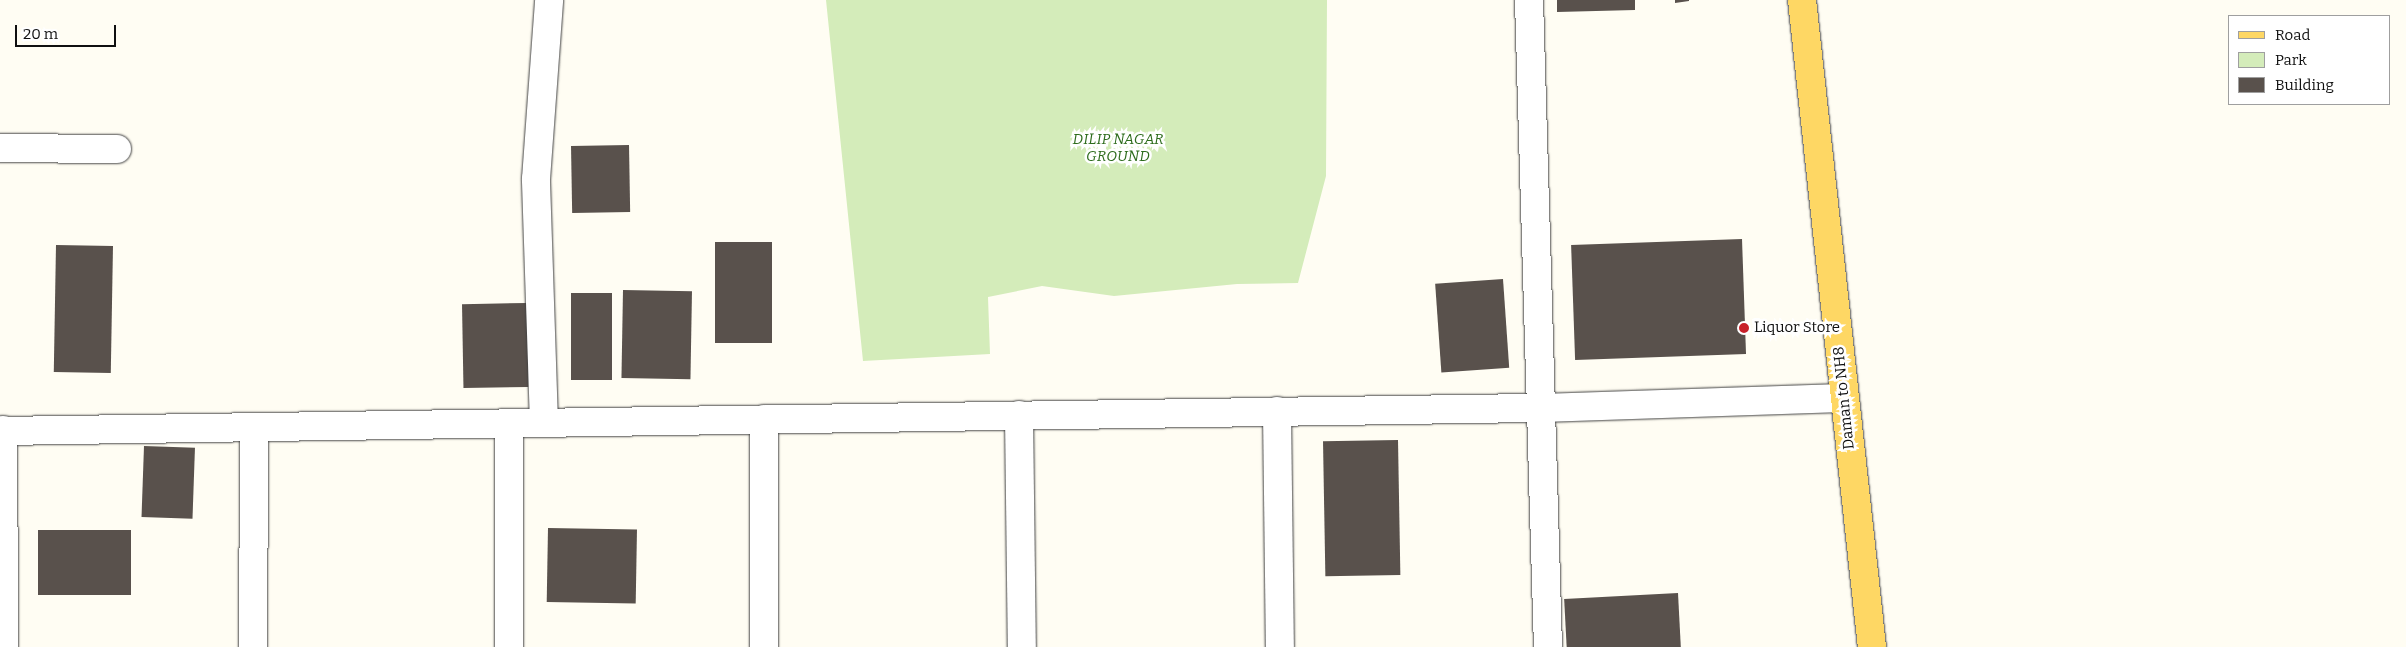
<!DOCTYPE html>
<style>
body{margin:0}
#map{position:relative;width:2406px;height:647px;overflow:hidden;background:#fffdf3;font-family:Bitter,serif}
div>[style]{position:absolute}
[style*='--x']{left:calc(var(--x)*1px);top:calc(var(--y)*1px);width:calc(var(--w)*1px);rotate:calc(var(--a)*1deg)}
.green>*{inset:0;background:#d4ecba}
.building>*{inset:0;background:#59514c;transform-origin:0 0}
.roads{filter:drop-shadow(0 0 1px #434343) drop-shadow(0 0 1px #434343)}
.street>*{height:28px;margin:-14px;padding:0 14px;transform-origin:14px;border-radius:14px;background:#fff}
.primary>*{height:28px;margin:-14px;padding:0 14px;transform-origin:14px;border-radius:14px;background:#fed764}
.dots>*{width:14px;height:14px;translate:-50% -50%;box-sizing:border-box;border:2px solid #fff;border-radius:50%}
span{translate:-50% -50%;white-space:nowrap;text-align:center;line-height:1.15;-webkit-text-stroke:5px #fff;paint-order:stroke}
.park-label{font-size:15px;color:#2d6c1c;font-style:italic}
.poi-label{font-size:15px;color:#101010}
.left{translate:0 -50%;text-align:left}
.street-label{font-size:15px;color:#101010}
.legend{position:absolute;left:2228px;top:15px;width:162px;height:90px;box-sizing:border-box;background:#fff;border:1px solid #9f9f9f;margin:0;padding:6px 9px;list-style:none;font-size:15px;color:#101010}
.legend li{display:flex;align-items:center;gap:10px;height:25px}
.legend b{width:25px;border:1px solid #9f9f9f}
.scale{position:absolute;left:15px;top:25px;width:101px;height:22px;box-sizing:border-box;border:2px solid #101010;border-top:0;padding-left:6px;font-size:15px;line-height:18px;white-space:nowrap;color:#101010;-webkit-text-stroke:4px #fff;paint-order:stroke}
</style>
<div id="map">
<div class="green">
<div style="clip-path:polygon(826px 0,1327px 0,1326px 176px,1298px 283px,1237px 284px,1114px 296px,1042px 286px,988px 297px,990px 354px,863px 361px)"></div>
</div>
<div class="building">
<div style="clip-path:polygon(1557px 0,1635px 0,1635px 10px,1557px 12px)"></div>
<div style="clip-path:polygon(1675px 0,1689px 0,1689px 1px,1675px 3px)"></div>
<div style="left:629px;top:145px;width:67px;height:58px;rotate:89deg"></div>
<div style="left:1742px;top:239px;width:115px;height:171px;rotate:88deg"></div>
<div style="left:715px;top:242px;width:57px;height:101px"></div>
<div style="left:56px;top:245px;width:57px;height:127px;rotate:1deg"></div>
<div style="left:1503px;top:279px;width:89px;height:68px;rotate:86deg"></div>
<div style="left:623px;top:290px;width:69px;height:88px;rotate:1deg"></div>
<div style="left:571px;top:293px;width:41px;height:87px"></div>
<div style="left:527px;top:303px;width:84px;height:65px;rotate:89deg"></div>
<div style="left:1398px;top:440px;width:135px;height:75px;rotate:89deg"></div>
<div style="left:144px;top:446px;width:51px;height:71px;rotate:2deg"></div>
<div style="left:548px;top:528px;width:89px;height:74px;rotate:1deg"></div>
<div style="left:38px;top:530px;width:93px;height:65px"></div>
<div style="left:1678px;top:593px;width:54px;height:114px;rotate:87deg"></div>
</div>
<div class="roads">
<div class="street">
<div style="--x:1529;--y:0;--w:647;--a:88.32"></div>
<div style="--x:0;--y:148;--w:117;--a:0.5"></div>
<div style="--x:1277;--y:411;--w:236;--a:89.3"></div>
<div style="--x:1019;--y:415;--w:232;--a:89.3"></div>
<div style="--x:764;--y:419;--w:228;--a:90"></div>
<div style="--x:509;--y:423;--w:224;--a:90"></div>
<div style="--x:544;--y:423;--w:244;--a:-91.9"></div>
<div style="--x:536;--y:179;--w:179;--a:-85.8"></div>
<div style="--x:3;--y:430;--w:217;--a:89.7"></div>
<div style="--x:0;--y:431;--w:1541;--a:-0.86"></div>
<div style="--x:1541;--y:408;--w:302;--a:-1.9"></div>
<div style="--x:253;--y:647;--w:220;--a:-89.7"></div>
</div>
<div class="primary">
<div style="--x:1802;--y:0;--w:651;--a:83.83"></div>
</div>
</div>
<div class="dots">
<div style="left:1744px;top:328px;background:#c82029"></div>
</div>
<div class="park-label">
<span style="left:1118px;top:148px">DILIP NAGAR<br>GROUND</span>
</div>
<div class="poi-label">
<span class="left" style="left:1754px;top:328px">Liquor Store</span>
</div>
<div class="street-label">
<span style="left:1844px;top:398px;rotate:-96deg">Daman to NH8</span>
</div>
<ul class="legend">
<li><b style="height:6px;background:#fed764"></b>Road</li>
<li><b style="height:14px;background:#d4ecba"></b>Park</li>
<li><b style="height:14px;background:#59514c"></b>Building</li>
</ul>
<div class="scale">20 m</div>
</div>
